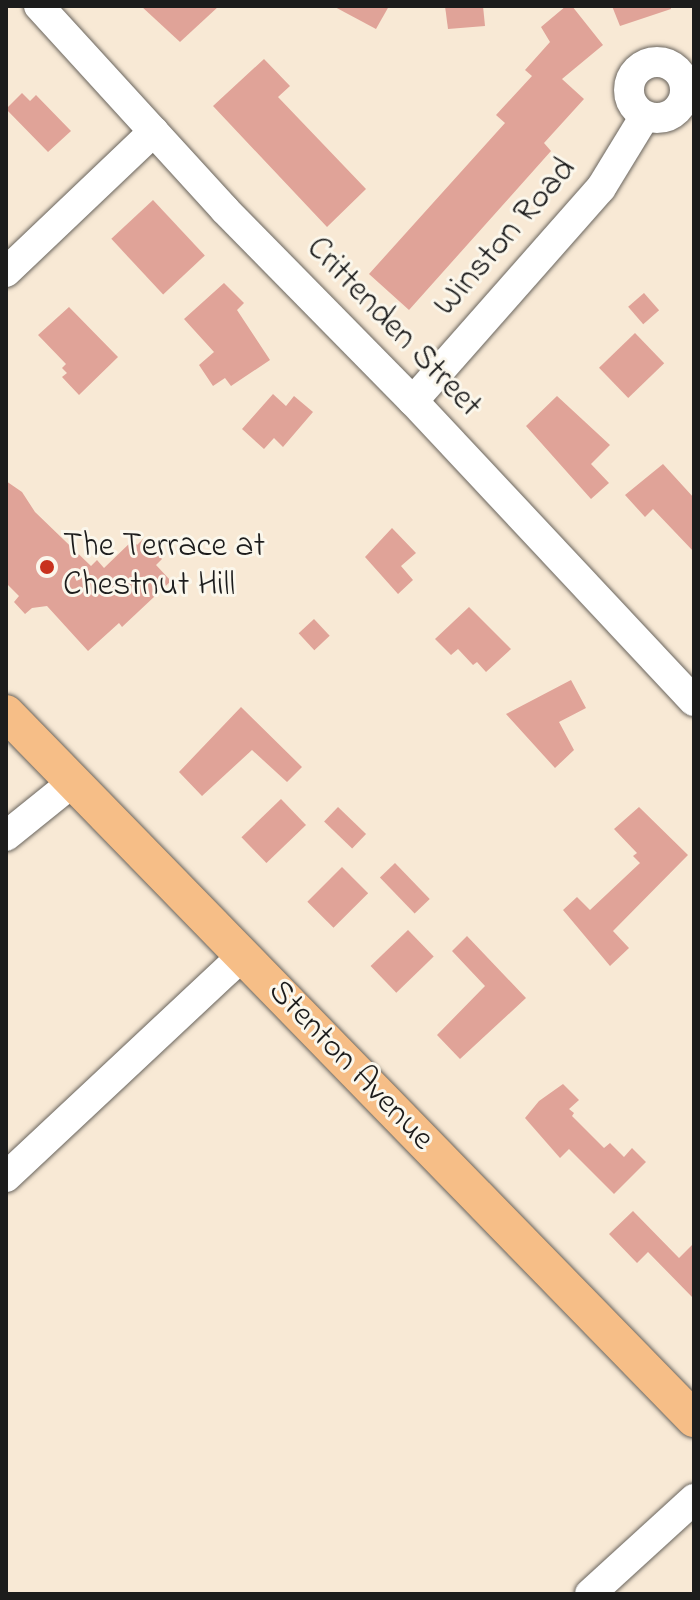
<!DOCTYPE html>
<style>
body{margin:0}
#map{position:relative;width:700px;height:1600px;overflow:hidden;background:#f8e9d5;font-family:"Indie Flower",sans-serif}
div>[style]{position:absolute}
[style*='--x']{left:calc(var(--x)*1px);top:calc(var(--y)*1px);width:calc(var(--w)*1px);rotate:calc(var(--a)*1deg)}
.building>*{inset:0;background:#e0a398;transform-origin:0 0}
.roads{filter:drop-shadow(0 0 2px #69645d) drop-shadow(0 0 2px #69645d)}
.minor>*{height:30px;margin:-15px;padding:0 15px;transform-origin:15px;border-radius:15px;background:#fff}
.minor>.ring{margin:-15px;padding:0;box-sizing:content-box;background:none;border:30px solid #fff;border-radius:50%}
.major>*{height:36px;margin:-18px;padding:0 18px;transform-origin:18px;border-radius:18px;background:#f6be87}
.dots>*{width:22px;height:22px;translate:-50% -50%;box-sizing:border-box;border:4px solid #fbf7ec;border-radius:50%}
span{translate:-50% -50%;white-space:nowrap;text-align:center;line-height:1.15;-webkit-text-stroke:6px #fbf7ec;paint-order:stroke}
.street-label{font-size:34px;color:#1c1c1c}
.poi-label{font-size:34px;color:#1c1c1c}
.left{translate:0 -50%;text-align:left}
.frame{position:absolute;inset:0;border:8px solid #1c1c1c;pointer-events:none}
</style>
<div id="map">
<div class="building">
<div style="clip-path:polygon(141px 6px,219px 6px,180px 42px)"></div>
<div style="clip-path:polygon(333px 6px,389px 6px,376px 29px)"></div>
<div style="clip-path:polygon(445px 6px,483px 6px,485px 26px,448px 29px)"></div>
<div style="clip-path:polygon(566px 6px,572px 6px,603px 45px,562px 79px,584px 99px,544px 143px,551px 151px,409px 310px,369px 274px,505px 123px,496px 115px,532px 76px,525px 70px,550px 42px,541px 27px)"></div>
<div style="clip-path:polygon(612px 6px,671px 6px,671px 9px,620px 26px)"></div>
<div style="clip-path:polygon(264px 59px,290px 86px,278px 97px,366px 189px,327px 227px,213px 106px)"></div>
<div style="clip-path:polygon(22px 93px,30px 101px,36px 95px,71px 131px,48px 152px,6px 109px)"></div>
<div style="left:153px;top:200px;width:76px;height:57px;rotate:47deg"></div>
<div style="clip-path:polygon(224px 283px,244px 303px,237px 310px,270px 360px,231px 386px,225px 378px,213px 386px,199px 365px,214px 352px,184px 319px)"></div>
<div style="left:644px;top:293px;width:23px;height:21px;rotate:49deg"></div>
<div style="clip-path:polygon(69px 307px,118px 357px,79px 395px,62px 377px,67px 373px,62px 368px,66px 364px,38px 335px)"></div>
<div style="left:635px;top:333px;width:42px;height:50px;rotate:46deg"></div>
<div style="clip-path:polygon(273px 394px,286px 406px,294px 396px,313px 412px,283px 447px,274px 438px,264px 449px,242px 429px)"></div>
<div style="clip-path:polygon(557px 396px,610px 445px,591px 464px,609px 483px,591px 499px,526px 426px)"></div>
<div style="clip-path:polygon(663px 464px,694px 498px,694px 552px,653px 509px,645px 517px,625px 495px)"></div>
<div style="clip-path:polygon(6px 481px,22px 492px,35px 512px,91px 566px,97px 560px,104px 568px,133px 540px,137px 545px,143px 539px,162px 559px,156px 565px,171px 581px,122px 627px,119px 623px,88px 651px,47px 606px,32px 608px,25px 614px,14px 602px,19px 596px,6px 583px)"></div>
<div style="clip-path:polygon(392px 528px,416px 553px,401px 566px,413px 580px,398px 594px,365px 557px)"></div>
<div style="clip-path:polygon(469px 607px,511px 649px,486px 672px,477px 662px,473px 665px,458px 649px,451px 655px,435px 639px)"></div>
<div style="left:314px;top:619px;width:23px;height:21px;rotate:47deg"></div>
<div style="clip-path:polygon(571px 680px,586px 708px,559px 722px,574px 750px,555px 768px,506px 714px)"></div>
<div style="clip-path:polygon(241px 707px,302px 767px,287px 782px,252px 750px,202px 796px,179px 772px)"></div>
<div style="left:281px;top:799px;width:36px;height:55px;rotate:46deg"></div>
<div style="left:338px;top:807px;width:39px;height:20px;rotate:44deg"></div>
<div style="clip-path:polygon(639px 807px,688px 855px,613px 931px,629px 948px,610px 966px,563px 910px,577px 897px,590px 910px,640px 863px,633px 856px,637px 853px,614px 829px)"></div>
<div style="left:395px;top:863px;width:50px;height:21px;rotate:46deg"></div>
<div style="left:342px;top:867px;width:37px;height:49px;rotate:45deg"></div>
<div style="left:408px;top:930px;width:37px;height:52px;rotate:46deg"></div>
<div style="clip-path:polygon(467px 936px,526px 998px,460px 1059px,437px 1035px,485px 986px,452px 951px)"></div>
<div style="clip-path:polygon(563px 1084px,579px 1100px,569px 1109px,574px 1113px,572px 1116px,604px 1148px,610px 1143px,624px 1157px,632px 1148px,646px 1162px,614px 1194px,569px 1149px,560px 1158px,525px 1118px,539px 1101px)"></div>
<div style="clip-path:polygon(633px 1211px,679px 1258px,694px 1243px,694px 1299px,648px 1252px,637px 1263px,609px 1234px)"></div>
</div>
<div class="roads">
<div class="minor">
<div style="--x:39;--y:6;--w:276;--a:47.6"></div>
<div style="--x:225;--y:210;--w:268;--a:45.5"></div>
<div style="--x:413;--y:401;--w:411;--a:46.9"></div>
<div class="ring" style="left:629px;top:62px;width:26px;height:26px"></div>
<div style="--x:6;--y:272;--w:204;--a:-43.6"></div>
<div style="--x:413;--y:401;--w:284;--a:-48.6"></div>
<div style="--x:601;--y:188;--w:84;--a:-58.6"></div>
<div style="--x:6;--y:836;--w:86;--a:-38.9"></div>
<div style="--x:6;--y:1177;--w:323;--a:-43.1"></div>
<div style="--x:590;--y:1594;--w:141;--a:-42.4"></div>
</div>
<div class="major">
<div style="--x:6;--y:713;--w:986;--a:45.74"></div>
</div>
</div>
<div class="dots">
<div style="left:47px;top:567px;background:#c8321e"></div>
</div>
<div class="street-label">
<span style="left:506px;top:238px;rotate:-49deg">Winston Road</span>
<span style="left:393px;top:328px;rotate:46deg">Crittenden Street</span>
<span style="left:350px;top:1066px;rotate:46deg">Stenton Avenue</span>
</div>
<div class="poi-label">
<span class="left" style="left:63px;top:567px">The Terrace at<br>Chestnut Hill</span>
</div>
<div class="frame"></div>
</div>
